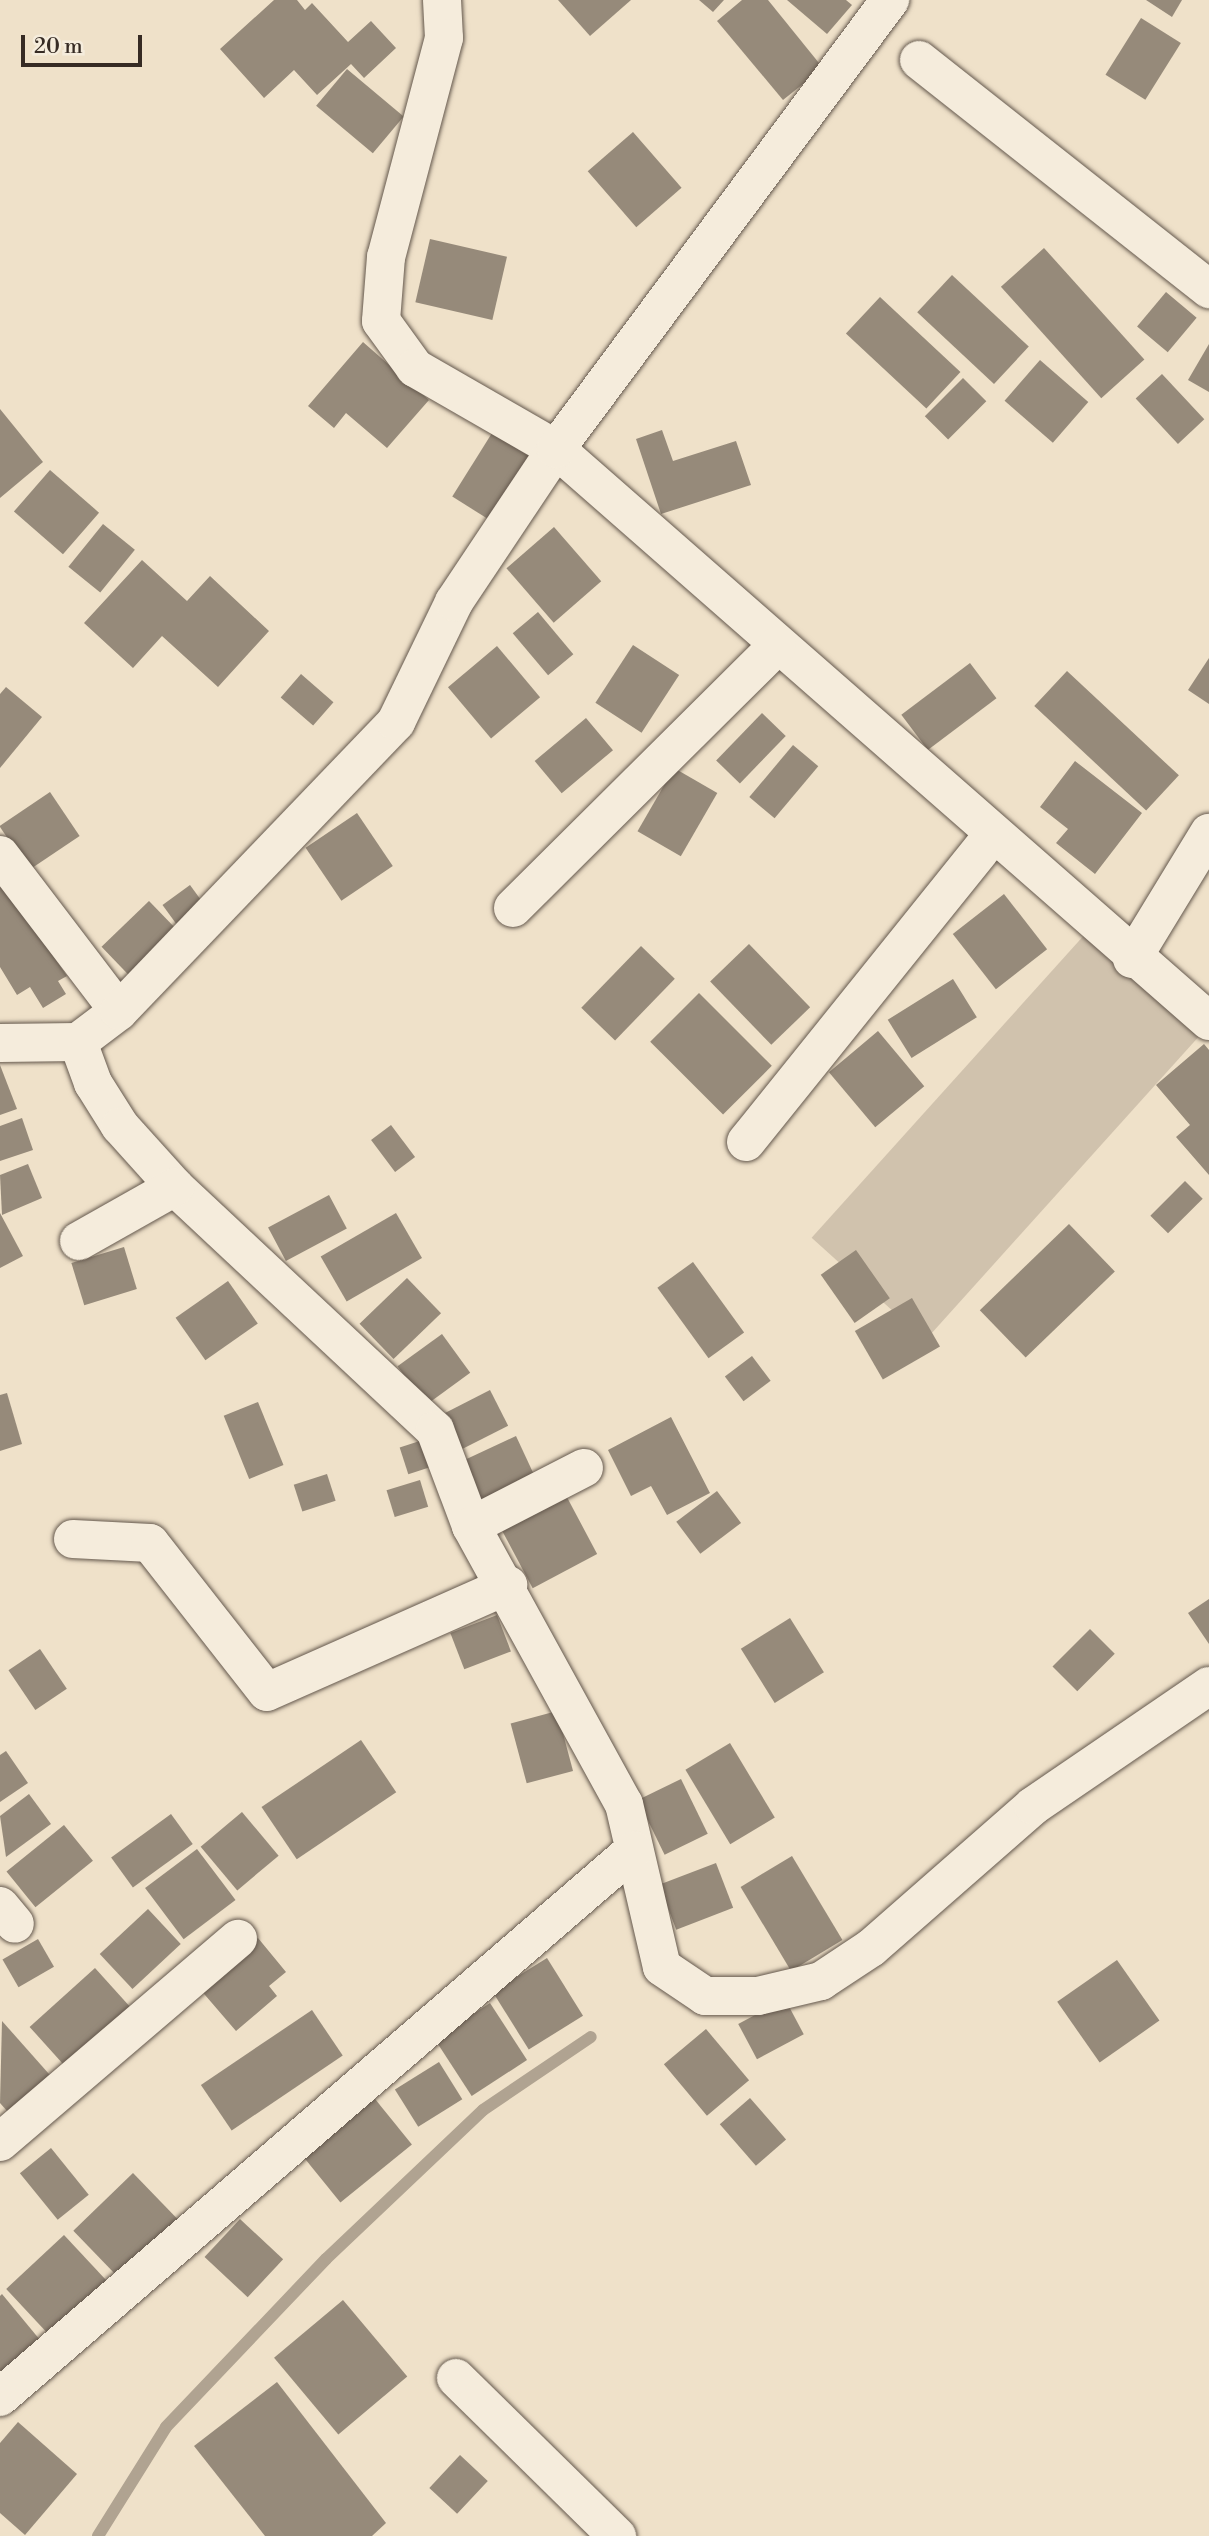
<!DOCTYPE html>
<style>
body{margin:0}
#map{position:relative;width:1209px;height:2536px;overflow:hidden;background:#efe1c9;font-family:"Libre Bodoni",serif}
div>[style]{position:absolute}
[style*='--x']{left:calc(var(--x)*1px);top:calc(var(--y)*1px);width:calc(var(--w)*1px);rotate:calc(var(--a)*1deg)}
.green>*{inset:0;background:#d0c2ad;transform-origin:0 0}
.stream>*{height:12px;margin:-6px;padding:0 6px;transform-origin:6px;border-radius:6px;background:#b0a391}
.building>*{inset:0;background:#968a7a;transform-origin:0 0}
.roads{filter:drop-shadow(0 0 2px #64584d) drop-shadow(0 0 2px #64584d)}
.minor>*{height:38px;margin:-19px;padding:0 19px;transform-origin:19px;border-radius:19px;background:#f5ecdc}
span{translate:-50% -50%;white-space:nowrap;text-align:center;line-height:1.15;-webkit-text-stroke:6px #f5ecdc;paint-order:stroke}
.scale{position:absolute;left:21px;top:35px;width:121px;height:32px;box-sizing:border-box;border:4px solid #362b24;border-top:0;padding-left:9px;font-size:21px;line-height:24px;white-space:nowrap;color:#362b24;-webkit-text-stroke:5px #f5ecdc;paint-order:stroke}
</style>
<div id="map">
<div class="green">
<div style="left:1096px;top:922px;width:153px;height:425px;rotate:42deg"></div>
</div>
<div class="stream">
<div style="--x:98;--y:2536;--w:128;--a:-58"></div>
<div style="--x:166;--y:2427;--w:232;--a:-46.4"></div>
<div style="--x:326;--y:2259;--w:216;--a:-43.5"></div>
<div style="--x:483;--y:2110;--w:130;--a:-34.1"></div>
</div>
<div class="building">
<div style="clip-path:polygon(274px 0,297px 0,305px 10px,312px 3px,348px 42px,371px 21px,396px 48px,364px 78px,351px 64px,317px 95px,294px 70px,264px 98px,220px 49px)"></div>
<div style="clip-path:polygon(558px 0,631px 0,590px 36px)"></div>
<div style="clip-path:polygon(699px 0,724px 0,713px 12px)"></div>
<div style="clip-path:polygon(742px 0,768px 0,823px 68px,783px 100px,717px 21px)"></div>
<div style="clip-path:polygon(787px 0,846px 0,852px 5px,827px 34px)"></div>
<div style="clip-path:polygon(1146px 0,1182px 0,1172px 17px)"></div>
<div style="left:1141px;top:18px;width:47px;height:67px;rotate:32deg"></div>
<div style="left:347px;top:69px;width:74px;height:48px;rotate:40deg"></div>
<div style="left:633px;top:132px;width:74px;height:60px;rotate:49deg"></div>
<div style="left:430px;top:239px;width:79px;height:65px;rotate:13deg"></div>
<div style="left:1044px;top:248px;width:150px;height:58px;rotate:48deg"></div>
<div style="left:952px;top:275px;width:105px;height:51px;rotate:43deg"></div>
<div style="left:1166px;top:292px;width:40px;height:45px;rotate:40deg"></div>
<div style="left:880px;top:297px;width:110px;height:50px;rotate:43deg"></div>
<div style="clip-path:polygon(363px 342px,429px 400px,387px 448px,346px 413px,334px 428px,308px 406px)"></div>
<div style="clip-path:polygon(1209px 344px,1209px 392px,1188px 380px)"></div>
<div style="left:1040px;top:360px;width:64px;height:54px;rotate:41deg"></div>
<div style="left:1162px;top:374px;width:62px;height:36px;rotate:47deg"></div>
<div style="left:963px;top:378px;width:33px;height:54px;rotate:45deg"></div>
<div style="clip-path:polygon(0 409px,43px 462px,0 498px)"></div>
<div style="clip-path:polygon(662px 430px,673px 461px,736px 441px,751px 485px,661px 514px,636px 439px)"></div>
<div style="left:492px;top:433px;width:52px;height:75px;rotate:32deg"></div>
<div style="left:50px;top:470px;width:65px;height:55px;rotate:41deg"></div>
<div style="left:103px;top:524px;width:41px;height:55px;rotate:39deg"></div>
<div style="left:554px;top:527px;width:72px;height:63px;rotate:49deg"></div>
<div style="clip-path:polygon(142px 560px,187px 601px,210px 576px,269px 631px,218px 687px,162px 636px,133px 668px,84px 623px)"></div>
<div style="left:538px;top:612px;width:55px;height:33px;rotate:50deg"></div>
<div style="left:633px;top:645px;width:55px;height:69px;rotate:33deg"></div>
<div style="left:497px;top:646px;width:67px;height:64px;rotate:50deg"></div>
<div style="clip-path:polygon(1209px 658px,1209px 704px,1188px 690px)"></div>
<div style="left:970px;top:663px;width:44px;height:86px;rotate:53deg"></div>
<div style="left:1067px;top:671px;width:153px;height:48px;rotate:43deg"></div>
<div style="left:301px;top:674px;width:43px;height:31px;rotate:41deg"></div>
<div style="clip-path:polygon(6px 687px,42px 717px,0 768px,0 694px)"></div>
<div style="left:762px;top:713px;width:33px;height:66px;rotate:44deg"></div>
<div style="left:586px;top:718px;width:42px;height:67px;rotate:50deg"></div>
<div style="left:793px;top:745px;width:33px;height:68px;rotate:40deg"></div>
<div style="clip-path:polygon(1075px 761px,1142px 813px,1095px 874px,1056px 843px,1068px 829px,1040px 807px)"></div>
<div style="left:674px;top:768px;width:50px;height:73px;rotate:30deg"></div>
<div style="left:50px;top:792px;width:53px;height:61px;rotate:56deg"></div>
<div style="left:357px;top:813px;width:64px;height:62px;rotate:56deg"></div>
<div style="clip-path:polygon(0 879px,67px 976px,58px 981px,66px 994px,43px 1008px,30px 987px,17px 995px,0 967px)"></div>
<div style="left:190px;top:885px;width:36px;height:34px;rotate:54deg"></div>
<div style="left:1004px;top:894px;width:70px;height:65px;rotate:52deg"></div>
<div style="left:149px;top:901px;width:45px;height:66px;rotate:46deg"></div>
<div style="left:749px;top:944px;width:88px;height:54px;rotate:46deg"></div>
<div style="left:641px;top:946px;width:47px;height:86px;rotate:44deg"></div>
<div style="left:953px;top:979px;width:45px;height:77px;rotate:58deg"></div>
<div style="left:699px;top:993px;width:103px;height:69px;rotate:45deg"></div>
<div style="left:878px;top:1031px;width:72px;height:64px;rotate:50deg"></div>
<div style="clip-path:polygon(1204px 1044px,1209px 1050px,1209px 1175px,1176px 1137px,1190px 1125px,1156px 1085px)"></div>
<div style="clip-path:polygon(0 1065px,17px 1109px,0 1115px)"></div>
<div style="clip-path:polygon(22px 1118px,33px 1150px,0 1161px,0 1126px)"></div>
<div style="left:391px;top:1125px;width:40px;height:25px;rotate:53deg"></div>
<div style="clip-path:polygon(28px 1164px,42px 1198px,2px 1215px,0 1175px)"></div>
<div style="left:1185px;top:1181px;width:25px;height:49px;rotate:45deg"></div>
<div style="left:329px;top:1195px;width:38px;height:69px;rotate:62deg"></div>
<div style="clip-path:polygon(0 1213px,23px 1256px,0 1268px)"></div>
<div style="left:396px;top:1213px;width:52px;height:87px;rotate:60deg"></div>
<div style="left:1069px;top:1224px;width:66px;height:124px;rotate:46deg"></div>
<div style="left:124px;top:1247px;width:44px;height:55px;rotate:73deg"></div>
<div style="left:856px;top:1250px;width:59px;height:43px;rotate:55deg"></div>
<div style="left:693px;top:1262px;width:87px;height:44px;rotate:54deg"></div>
<div style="left:407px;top:1278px;width:49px;height:66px;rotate:46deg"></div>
<div style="left:228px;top:1281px;width:52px;height:64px;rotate:55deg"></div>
<div style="left:912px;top:1298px;width:56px;height:66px;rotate:60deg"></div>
<div style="left:442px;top:1334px;width:48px;height:55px;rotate:54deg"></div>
<div style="left:752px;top:1356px;width:31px;height:34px;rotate:53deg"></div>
<div style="left:490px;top:1390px;width:40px;height:51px;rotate:63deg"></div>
<div style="clip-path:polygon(7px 1393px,22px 1444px,0 1451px,0 1395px)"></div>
<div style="left:258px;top:1402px;width:68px;height:37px;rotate:68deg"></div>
<div style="clip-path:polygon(671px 1417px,710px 1493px,667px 1515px,651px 1486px,631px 1496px,608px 1450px)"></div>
<div style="left:516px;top:1436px;width:52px;height:61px;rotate:65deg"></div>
<div style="left:432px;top:1437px;width:28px;height:34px;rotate:72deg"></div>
<div style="left:327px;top:1474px;width:28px;height:35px;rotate:72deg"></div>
<div style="left:420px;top:1480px;width:28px;height:35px;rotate:73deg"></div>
<div style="left:561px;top:1486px;width:77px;height:73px;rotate:62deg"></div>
<div style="left:717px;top:1491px;width:40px;height:51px;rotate:53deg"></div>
<div style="clip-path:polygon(1209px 1599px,1209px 1644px,1188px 1613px)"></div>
<div style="left:497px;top:1615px;width:39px;height:50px;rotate:69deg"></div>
<div style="left:790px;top:1618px;width:64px;height:58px;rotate:58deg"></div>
<div style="left:1090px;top:1629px;width:35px;height:53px;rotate:45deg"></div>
<div style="left:40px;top:1649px;width:48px;height:38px;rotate:56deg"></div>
<div style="left:557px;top:1711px;width:62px;height:48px;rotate:75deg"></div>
<div style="left:361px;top:1740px;width:63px;height:120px;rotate:56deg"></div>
<div style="left:730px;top:1743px;width:87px;height:52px;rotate:59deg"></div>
<div style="clip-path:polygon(6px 1751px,28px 1783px,0 1802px,0 1755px)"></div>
<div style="left:681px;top:1779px;width:61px;height:48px;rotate:64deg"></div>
<div style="clip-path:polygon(29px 1794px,51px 1824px,6px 1857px,0 1816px)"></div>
<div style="left:242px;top:1812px;width:57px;height:54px;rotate:50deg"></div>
<div style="left:171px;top:1814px;width:37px;height:74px;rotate:54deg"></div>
<div style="left:64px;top:1825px;width:46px;height:74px;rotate:51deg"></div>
<div style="left:197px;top:1849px;width:64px;height:65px;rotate:53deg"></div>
<div style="left:792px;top:1856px;width:98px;height:60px;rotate:59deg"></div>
<div style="left:716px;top:1863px;width:48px;height:61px;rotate:69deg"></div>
<div style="left:148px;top:1909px;width:48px;height:66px;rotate:47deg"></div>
<div style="clip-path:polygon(258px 1938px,286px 1972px,269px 1986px,277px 1996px,236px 2031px,199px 1988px)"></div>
<div style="left:38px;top:1939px;width:32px;height:41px;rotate:60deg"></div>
<div style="left:547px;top:1958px;width:68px;height:64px;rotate:58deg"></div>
<div style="left:1117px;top:1960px;width:74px;height:73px;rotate:55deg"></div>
<div style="left:95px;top:1968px;width:58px;height:88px;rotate:48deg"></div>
<div style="left:785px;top:1999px;width:40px;height:53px;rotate:62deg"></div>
<div style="left:490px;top:2003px;width:68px;height:66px;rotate:57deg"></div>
<div style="left:312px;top:2010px;width:55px;height:134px;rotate:56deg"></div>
<div style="clip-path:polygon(2px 2021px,57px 2083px,15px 2120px,0 2103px)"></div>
<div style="left:706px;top:2029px;width:67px;height:55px;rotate:50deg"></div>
<div style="left:439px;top:2062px;width:44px;height:52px;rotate:58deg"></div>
<div style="left:371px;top:2094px;width:65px;height:92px;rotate:51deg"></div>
<div style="left:750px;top:2098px;width:55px;height:40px;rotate:49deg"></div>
<div style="left:51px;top:2148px;width:60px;height:40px;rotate:51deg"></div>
<div style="left:133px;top:2173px;width:64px;height:83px;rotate:46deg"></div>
<div style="left:240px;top:2219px;width:59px;height:52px;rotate:43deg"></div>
<div style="left:64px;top:2235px;width:65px;height:79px;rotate:47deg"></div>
<div style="clip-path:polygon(2px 2294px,45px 2346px,0 2379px,0 2296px)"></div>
<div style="left:343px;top:2300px;width:100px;height:90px;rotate:50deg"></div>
<div style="clip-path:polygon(277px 2382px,386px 2523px,372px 2536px,265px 2536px,194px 2446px)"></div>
<div style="clip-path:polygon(18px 2422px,77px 2474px,25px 2535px,0 2513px,0 2443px)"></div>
<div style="left:460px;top:2455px;width:38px;height:45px;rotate:43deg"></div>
</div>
<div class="roads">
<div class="minor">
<div style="--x:442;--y:0;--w:38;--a:87"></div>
<div style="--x:444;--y:38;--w:227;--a:104.8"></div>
<div style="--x:386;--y:257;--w:64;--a:94.5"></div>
<div style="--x:381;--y:321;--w:58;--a:54.1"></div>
<div style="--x:415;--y:368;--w:163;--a:29.9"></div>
<div style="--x:556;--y:449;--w:868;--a:41.22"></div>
<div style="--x:919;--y:60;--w:370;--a:38.3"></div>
<div style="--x:0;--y:855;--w:196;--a:52.7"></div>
<div style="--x:513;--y:908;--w:372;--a:-44.8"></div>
<div style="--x:1132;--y:959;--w:148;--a:-58.6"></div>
<div style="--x:78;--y:1042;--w:44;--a:69.9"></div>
<div style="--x:93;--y:1083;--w:51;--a:57.9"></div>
<div style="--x:120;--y:1126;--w:82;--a:48"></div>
<div style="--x:175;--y:1187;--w:356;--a:43.1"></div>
<div style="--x:435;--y:1430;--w:103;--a:69.4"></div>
<div style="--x:471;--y:1526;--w:317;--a:61.2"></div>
<div style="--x:624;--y:1804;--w:167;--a:76.9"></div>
<div style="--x:662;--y:1967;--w:52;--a:34"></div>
<div style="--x:705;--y:1996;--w:53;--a:0"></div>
<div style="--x:758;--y:1996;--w:65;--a:-13.4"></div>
<div style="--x:821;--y:1981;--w:60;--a:-33.4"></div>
<div style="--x:871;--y:1948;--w:215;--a:-41.2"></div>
<div style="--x:1033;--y:1806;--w:213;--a:-34.3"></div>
<div style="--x:0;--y:1043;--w:78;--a:-0.7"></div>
<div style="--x:78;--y:1042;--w:51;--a:-37.1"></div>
<div style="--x:119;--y:1011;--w:400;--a:-46.2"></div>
<div style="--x:396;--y:722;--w:133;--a:-64.2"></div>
<div style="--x:454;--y:602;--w:184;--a:-56.3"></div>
<div style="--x:556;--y:449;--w:560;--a:-53.36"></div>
<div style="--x:746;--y:1142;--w:391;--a:-51.2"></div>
<div style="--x:79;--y:1241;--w:110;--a:-29.4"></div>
<div style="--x:471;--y:1526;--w:127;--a:-27.2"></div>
<div style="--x:73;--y:1539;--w:77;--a:3"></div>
<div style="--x:150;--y:1543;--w:189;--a:51.9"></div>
<div style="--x:267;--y:1692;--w:264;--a:-23.9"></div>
<div style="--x:0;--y:1906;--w:23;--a:50"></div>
<div style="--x:0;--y:2142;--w:313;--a:-40.5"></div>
<div style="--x:456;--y:2378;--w:226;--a:44.5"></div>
<div style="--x:0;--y:2397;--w:837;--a:-40.79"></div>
</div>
</div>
<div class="scale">20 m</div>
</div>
